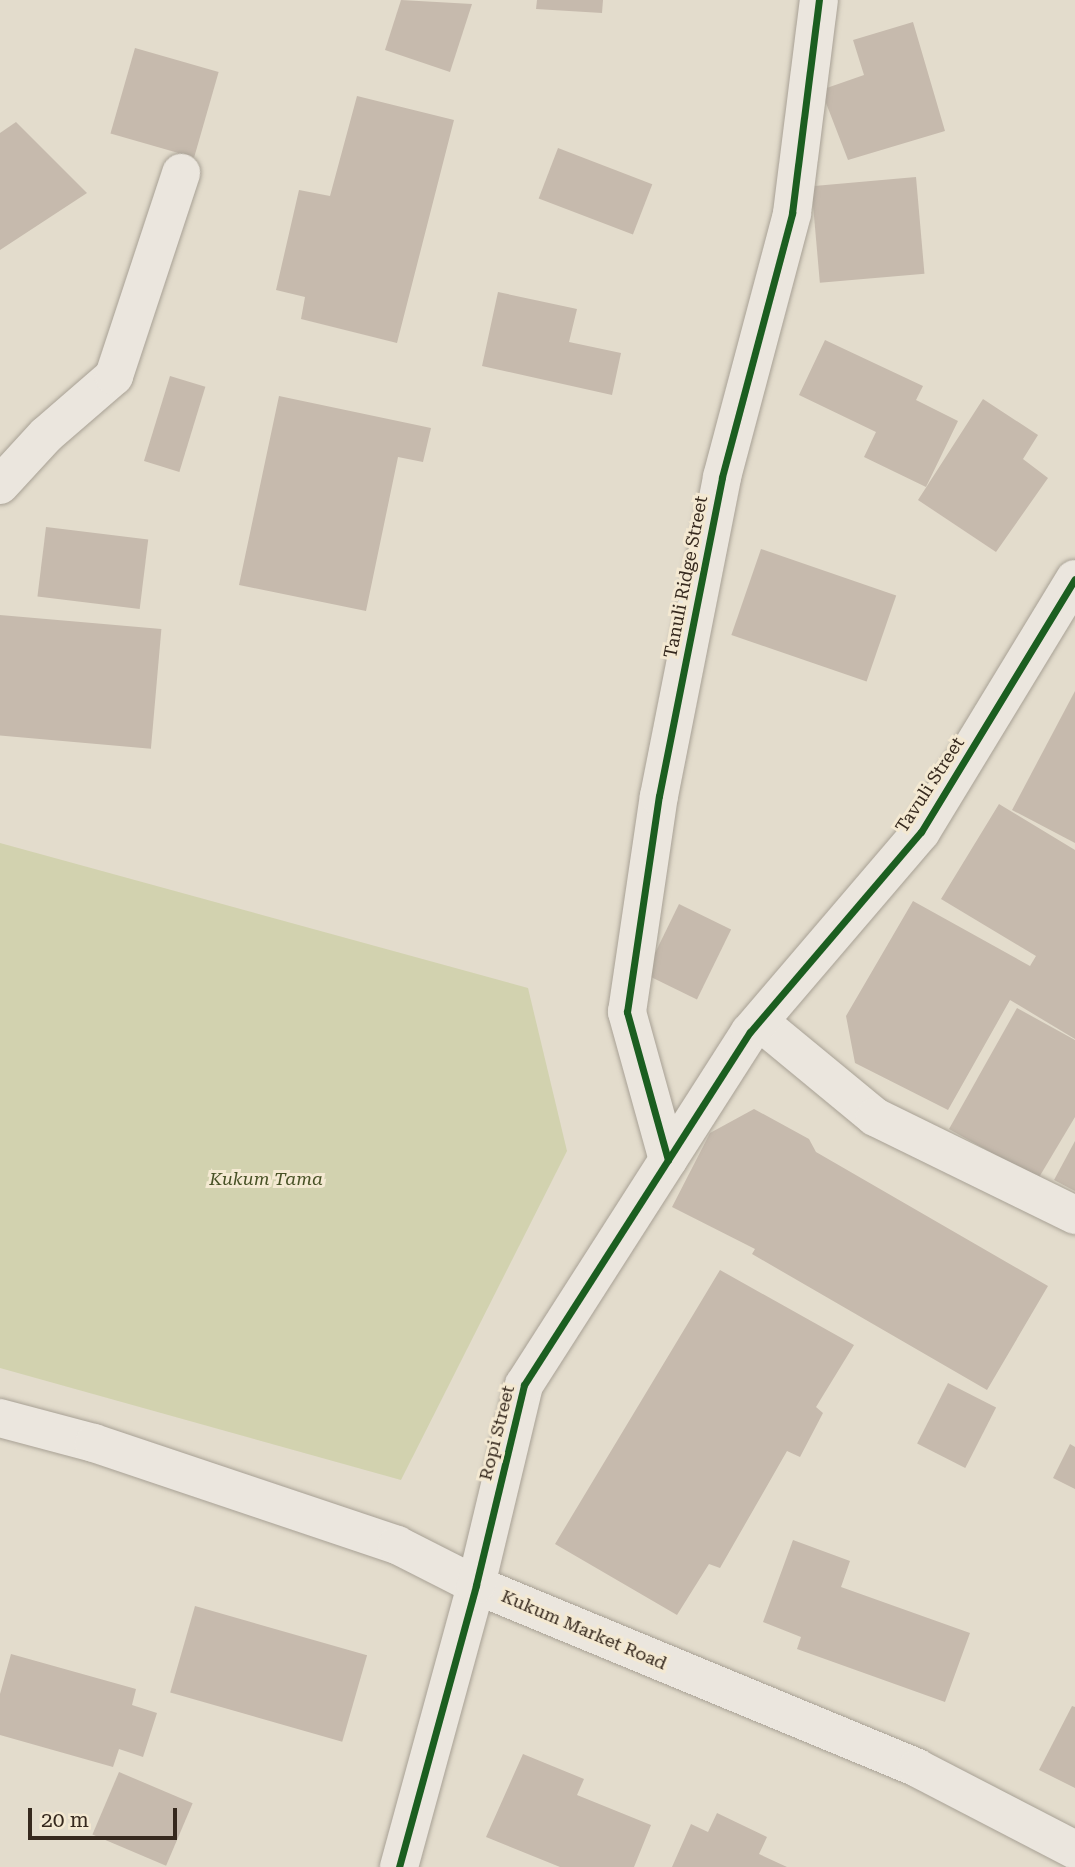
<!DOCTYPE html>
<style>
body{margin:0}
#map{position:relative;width:1075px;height:1867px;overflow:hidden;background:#e3dccc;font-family:"Roboto Serif",serif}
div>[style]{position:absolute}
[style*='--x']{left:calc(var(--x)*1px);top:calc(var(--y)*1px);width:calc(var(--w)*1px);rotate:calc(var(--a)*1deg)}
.green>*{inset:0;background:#d2d2af}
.building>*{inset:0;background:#c6baad;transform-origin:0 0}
.roads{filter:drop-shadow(0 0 2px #a8a195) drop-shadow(0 0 2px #a8a195)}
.minor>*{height:38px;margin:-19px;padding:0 19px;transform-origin:19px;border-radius:19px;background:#ebe6de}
.cycleway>*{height:7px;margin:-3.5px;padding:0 3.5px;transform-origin:3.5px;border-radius:3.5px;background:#1b5e20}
span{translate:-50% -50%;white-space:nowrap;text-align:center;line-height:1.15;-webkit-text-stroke:6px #f4e9d2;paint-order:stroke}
.street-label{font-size:18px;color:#36291e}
.park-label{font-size:18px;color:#475125;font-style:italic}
.scale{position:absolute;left:28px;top:1808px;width:149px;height:32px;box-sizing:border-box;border:4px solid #36291e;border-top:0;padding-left:9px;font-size:21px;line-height:24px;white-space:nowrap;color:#36291e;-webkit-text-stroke:5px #f4e9d2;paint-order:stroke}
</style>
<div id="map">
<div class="green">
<div style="clip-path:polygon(0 843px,528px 988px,567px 1151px,401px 1480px,0 1368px)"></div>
</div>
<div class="building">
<div style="clip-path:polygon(401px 0,472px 4px,450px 72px,385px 50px)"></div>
<div style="clip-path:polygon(537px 0,603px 0,602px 13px,536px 9px)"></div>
<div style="clip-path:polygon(913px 22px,945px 131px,848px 160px,821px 90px,864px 75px,853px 40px)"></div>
<div style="left:135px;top:48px;width:87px;height:89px;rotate:16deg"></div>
<div style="clip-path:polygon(357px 96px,454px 120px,397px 343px,301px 319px,305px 297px,276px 290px,299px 190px,330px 196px)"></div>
<div style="clip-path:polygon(16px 122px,87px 193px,0 250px,0 133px)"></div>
<div style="left:558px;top:148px;width:101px;height:54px;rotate:21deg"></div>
<div style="left:916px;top:177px;width:97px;height:105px;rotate:85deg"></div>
<div style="clip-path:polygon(498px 292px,577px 309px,569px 342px,621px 353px,612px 395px,482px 366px)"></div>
<div style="clip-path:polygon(825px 340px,923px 386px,916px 400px,958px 421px,926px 487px,864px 457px,876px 432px,799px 395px)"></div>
<div style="left:170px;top:376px;width:37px;height:89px;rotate:17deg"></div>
<div style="clip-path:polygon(279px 396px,431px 428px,423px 462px,398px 457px,366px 611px,239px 585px)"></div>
<div style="clip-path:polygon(983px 399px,1038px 435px,1023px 459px,1048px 478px,996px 552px,918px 500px)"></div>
<div style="left:46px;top:527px;width:103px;height:70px;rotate:7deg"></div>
<div style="left:761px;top:549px;width:143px;height:91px;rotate:19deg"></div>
<div style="left:0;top:615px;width:162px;height:120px;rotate:5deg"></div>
<div style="clip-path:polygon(1075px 691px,1075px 843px,1012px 810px)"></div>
<div style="clip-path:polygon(999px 804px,1075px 850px,1075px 1039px,1010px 1000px,948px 1110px,855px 1063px,846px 1016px,913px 901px,1030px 966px,1036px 956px,941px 899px)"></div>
<div style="left:679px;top:904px;width:58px;height:78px;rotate:26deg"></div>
<div style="clip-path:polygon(1017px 1008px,1075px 1040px,1075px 1117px,1038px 1179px,949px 1129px)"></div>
<div style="clip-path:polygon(754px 1109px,809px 1139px,816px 1152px,1048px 1286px,987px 1390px,752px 1254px,755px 1249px,672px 1207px,710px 1133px)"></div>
<div style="clip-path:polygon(1075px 1141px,1075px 1191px,1054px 1180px)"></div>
<div style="clip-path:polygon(720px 1270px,854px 1345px,816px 1407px,823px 1413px,800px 1457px,787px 1451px,720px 1568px,709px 1564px,677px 1615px,555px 1544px)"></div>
<div style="left:948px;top:1383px;width:54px;height:68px;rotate:27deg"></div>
<div style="clip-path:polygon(1070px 1444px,1075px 1447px,1075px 1489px,1053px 1478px)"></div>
<div style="clip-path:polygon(793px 1540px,850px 1561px,841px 1587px,970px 1633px,945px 1702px,797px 1649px,801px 1637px,763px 1622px)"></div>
<div style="left:195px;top:1606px;width:179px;height:90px;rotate:16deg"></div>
<div style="clip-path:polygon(11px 1654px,136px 1689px,132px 1705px,157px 1713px,143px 1757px,119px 1749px,113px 1767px,0 1735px,0 1694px)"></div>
<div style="clip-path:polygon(1072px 1706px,1075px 1707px,1075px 1788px,1039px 1770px)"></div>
<div style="clip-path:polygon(523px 1754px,584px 1779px,577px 1795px,651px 1825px,634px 1867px,560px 1867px,486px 1837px)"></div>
<div style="left:119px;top:1772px;width:80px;height:68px;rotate:23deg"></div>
<div style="clip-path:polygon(717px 1813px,767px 1837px,759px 1854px,787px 1867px,672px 1867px,691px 1824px,708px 1832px)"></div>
</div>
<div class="roads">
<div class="minor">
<div style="--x:0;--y:485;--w:68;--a:-47.4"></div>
<div style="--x:46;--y:435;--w:90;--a:-40.9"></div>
<div style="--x:114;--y:376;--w:214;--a:-71.7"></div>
<div style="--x:761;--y:1023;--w:148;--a:39.5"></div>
<div style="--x:875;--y:1117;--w:223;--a:26.1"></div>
<div style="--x:668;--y:1160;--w:154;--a:-105.5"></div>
<div style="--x:627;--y:1012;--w:218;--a:-81.6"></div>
<div style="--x:659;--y:796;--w:325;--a:-78.8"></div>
<div style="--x:722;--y:477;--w:273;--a:-75.1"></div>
<div style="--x:792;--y:213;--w:215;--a:-82.8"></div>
<div style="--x:0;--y:1418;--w:97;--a:14.9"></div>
<div style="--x:94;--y:1443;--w:320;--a:18.6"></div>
<div style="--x:397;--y:1545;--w:89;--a:26.9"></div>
<div style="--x:476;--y:1585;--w:477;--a:22.5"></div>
<div style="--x:917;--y:1768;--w:178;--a:27.4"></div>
<div style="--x:399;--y:1867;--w:292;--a:-74.7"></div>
<div style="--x:476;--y:1585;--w:206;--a:-76.5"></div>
<div style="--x:524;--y:1385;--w:419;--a:-57.4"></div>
<div style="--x:750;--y:1032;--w:263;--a:-49.5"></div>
<div style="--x:921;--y:832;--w:296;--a:-58.7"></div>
</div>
</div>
<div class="cycleway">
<div style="--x:668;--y:1160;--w:154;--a:-105.5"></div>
<div style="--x:627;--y:1012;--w:218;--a:-81.6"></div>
<div style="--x:659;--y:796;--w:325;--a:-78.8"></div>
<div style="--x:722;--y:477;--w:273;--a:-75.1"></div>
<div style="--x:792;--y:213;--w:215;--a:-82.8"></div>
<div style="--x:399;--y:1867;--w:292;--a:-74.7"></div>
<div style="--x:476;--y:1585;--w:206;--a:-76.5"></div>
<div style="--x:524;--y:1385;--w:419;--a:-57.4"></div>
<div style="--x:750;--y:1032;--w:263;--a:-49.5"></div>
<div style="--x:921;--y:832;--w:296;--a:-58.7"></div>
</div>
<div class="street-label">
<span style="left:686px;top:577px;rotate:-79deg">Tanuli Ridge Street</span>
<span style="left:930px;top:785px;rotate:-57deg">Tavuli Street</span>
<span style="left:497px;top:1433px;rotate:-76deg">Ropi Street</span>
<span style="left:584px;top:1630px;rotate:23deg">Kukum Market Road</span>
</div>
<div class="park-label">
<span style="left:266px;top:1179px">Kukum Tama</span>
</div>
<div class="scale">20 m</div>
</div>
